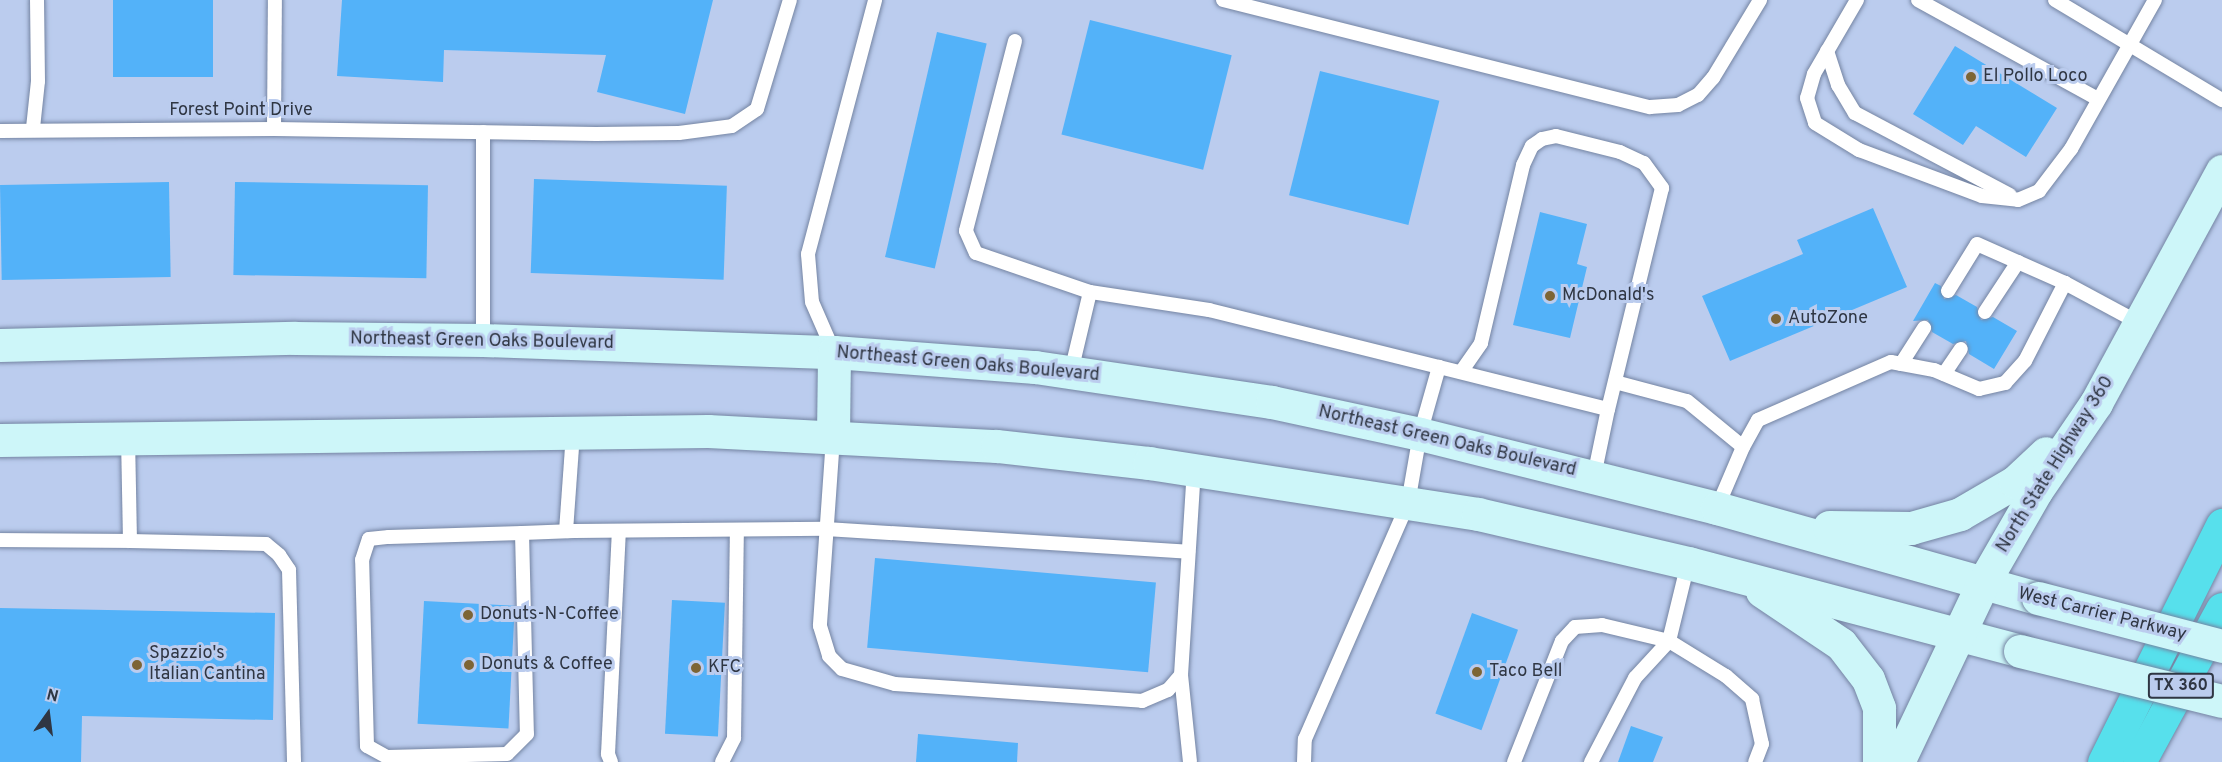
<!DOCTYPE html>
<style>
body{margin:0}
#map{position:relative;width:2222px;height:762px;overflow:hidden;background:#bce;font-family:Overpass,sans-serif}
div>[style]{position:absolute}
[style*='--x']{left:calc(var(--x)*1px);top:calc(var(--y)*1px);width:calc(var(--w)*1px);rotate:calc(var(--a)*1deg)}
.building>*{inset:0;background:#53b2f9;transform-origin:0 0}
.roads{filter:drop-shadow(0 0 2px #7484a2) drop-shadow(0 0 2px #7484a2)}
.lane>*{height:14px;margin:-7px;padding:0 7px;transform-origin:7px;border-radius:7px;background:#fff}
.secondary>*{height:33px;margin:-16.5px;padding:0 16.5px;transform-origin:16.5px;border-radius:16.5px;background:#cdf6f9}
.highway>*{height:33px;margin:-16.5px;padding:0 16.5px;transform-origin:16.5px;border-radius:16.5px;background:#57e0ec}
.bridges{filter:drop-shadow(0 0 2px #7484a2) drop-shadow(0 0 2px #7484a2)}
.secondary-bridge>*{height:33px;margin:-16.5px;padding:0 16.5px;transform-origin:16.5px;border-radius:16.5px;background:#cdf6f9}
.dots>*{width:16px;height:16px;translate:-50% -50%;box-sizing:border-box;border:3px solid #bce;border-radius:50%}
span{translate:-50% -50%;white-space:nowrap;text-align:center;line-height:1.15;-webkit-text-stroke:6px #bce;paint-order:stroke}
.shield-label span{padding:2px 4px;background:#bce;border:2px solid;border-radius:4px;-webkit-text-stroke-width:0}
.shield-label{font-size:16px;color:#2f3643;font-weight:700}
.poi-label{font-size:18px;color:#2f3643}
.left{translate:0 -50%;text-align:left}
.street-label{font-size:18px;color:#2f3643}
.north{position:absolute;left:18px;top:684px;width:60px;height:60px;-webkit-text-stroke:4px #bce;paint-order:stroke;rotate:14deg;font-size:16px;font-weight:700;line-height:24px;text-align:center;color:#2f3643}
.north::after{content:'';display:block;margin:auto;width:21px;height:27px;background:#2f3643;clip-path:polygon(50% 0,100% 100%,50% 72%,0 100%)}
</style>
<div id="map">
<div class="building">
<div style="left:113px;top:0;width:100px;height:77px"></div>
<div style="clip-path:polygon(342px 0,713px 0,685px 114px,597px 92px,606px 55px,444px 50px,443px 82px,337px 76px)"></div>
<div style="left:1090px;top:20px;width:146px;height:118px;rotate:14deg"></div>
<div style="left:937px;top:32px;width:51px;height:231px;rotate:13deg"></div>
<div style="clip-path:polygon(1955px 46px,2057px 108px,2026px 157px,1976px 126px,1963px 145px,1913px 114px)"></div>
<div style="left:1320px;top:71px;width:123px;height:128px;rotate:14deg"></div>
<div style="left:534px;top:179px;width:193px;height:94px;rotate:2deg"></div>
<div style="left:169px;top:182px;width:95px;height:169px;rotate:89deg"></div>
<div style="left:235px;top:182px;width:193px;height:93px;rotate:1deg"></div>
<div style="clip-path:polygon(1873px 208px,1907px 287px,1730px 361px,1702px 296px,1803px 254px,1797px 240px)"></div>
<div style="clip-path:polygon(1540px 212px,1587px 224px,1577px 264px,1587px 267px,1570px 338px,1513px 325px)"></div>
<div style="clip-path:polygon(1935px 283px,1941px 286px,1944px 299px,1956px 295px,1977px 307px,1981px 320px,1993px 317px,2017px 331px,1994px 369px,1969px 354px,1966px 341px,1953px 344px,1932px 332px,1928px 320px,1913px 321px)"></div>
<div style="left:875px;top:558px;width:282px;height:90px;rotate:5deg"></div>
<div style="left:672px;top:600px;width:53px;height:134px;rotate:3deg"></div>
<div style="left:424px;top:601px;width:91px;height:123px;rotate:3deg"></div>
<div style="clip-path:polygon(0 608px,275px 613px,273px 720px,82px 716px,81px 762px,0 762px)"></div>
<div style="left:1472px;top:613px;width:49px;height:107px;rotate:20deg"></div>
<div style="clip-path:polygon(1631px 726px,1663px 737px,1653px 762px,1618px 762px)"></div>
<div style="clip-path:polygon(918px 734px,1018px 743px,1017px 762px,916px 762px)"></div>
</div>
<div class="roads">
<div class="lane">
<div style="--x:1223;--y:0;--w:440;--a:14.1"></div>
<div style="--x:1650;--y:107;--w:28;--a:-4"></div>
<div style="--x:1678;--y:105;--w:22;--a:-27"></div>
<div style="--x:1698;--y:95;--w:23;--a:-49"></div>
<div style="--x:1713;--y:78;--w:91;--a:-58.9"></div>
<div style="--x:1857;--y:0;--w:86;--a:120.2"></div>
<div style="--x:1814;--y:74;--w:25;--a:106"></div>
<div style="--x:1807;--y:98;--w:26;--a:72"></div>
<div style="--x:1815;--y:123;--w:52;--a:31.5"></div>
<div style="--x:1859;--y:150;--w:131;--a:20.5"></div>
<div style="--x:1982;--y:196;--w:36;--a:6"></div>
<div style="--x:2018;--y:200;--w:23;--a:-23"></div>
<div style="--x:2039;--y:191;--w:53;--a:-52.7"></div>
<div style="--x:2071;--y:149;--w:171;--a:-60.6"></div>
<div style="--x:1918;--y:0;--w:205;--a:28.8"></div>
<div style="--x:2055;--y:0;--w:195;--a:30.9"></div>
<div style="--x:1015;--y:41;--w:196;--a:104.5"></div>
<div style="--x:966;--y:231;--w:24;--a:66"></div>
<div style="--x:976;--y:253;--w:120;--a:18.9"></div>
<div style="--x:1090;--y:292;--w:82;--a:103.4"></div>
<div style="--x:1827;--y:51;--w:36;--a:72"></div>
<div style="--x:1838;--y:85;--w:33;--a:59"></div>
<div style="--x:1855;--y:113;--w:175;--a:27.9"></div>
<div style="--x:33;--y:128;--w:47;--a:-83.9"></div>
<div style="--x:38;--y:81;--w:81;--a:-90.7"></div>
<div style="--x:274;--y:129;--w:129;--a:-89.6"></div>
<div style="--x:0;--y:131;--w:274;--a:-0.4"></div>
<div style="--x:274;--y:129;--w:322;--a:0.9"></div>
<div style="--x:596;--y:134;--w:83;--a:-0.7"></div>
<div style="--x:679;--y:133;--w:53;--a:-7.5"></div>
<div style="--x:732;--y:126;--w:30;--a:-34"></div>
<div style="--x:757;--y:109;--w:114;--a:-73.2"></div>
<div style="--x:1948;--y:291;--w:55;--a:-58.3"></div>
<div style="--x:1977;--y:244;--w:96;--a:23.9"></div>
<div style="--x:1090;--y:292;--w:120;--a:8.6"></div>
<div style="--x:1209;--y:310;--w:237;--a:13.9"></div>
<div style="--x:1985;--y:312;--w:60;--a:-56.6"></div>
<div style="--x:483;--y:340;--w:208;--a:-90"></div>
<div style="--x:833;--y:350;--w:52;--a:-113.6"></div>
<div style="--x:812;--y:302;--w:48;--a:-94.8"></div>
<div style="--x:808;--y:254;--w:263;--a:-75.2"></div>
<div style="--x:1901;--y:364;--w:43;--a:-57.4"></div>
<div style="--x:1461;--y:372;--w:35;--a:-55"></div>
<div style="--x:1481;--y:343;--w:183;--a:-76.7"></div>
<div style="--x:1523;--y:165;--w:21;--a:-65"></div>
<div style="--x:1532;--y:146;--w:12;--a:-35"></div>
<div style="--x:1542;--y:139;--w:14;--a:-12"></div>
<div style="--x:1556;--y:136;--w:66;--a:14"></div>
<div style="--x:1620;--y:152;--w:26;--a:25"></div>
<div style="--x:1644;--y:163;--w:31;--a:54"></div>
<div style="--x:1662;--y:188;--w:228;--a:103.7"></div>
<div style="--x:1944;--y:374;--w:30;--a:-56"></div>
<div style="--x:1615;--y:382;--w:74;--a:14.8"></div>
<div style="--x:1687;--y:401;--w:72;--a:39.4"></div>
<div style="--x:1743;--y:447;--w:66;--a:113.1"></div>
<div style="--x:833;--y:438;--w:188;--a:94"></div>
<div style="--x:820;--y:626;--w:31;--a:73"></div>
<div style="--x:829;--y:656;--w:18;--a:45"></div>
<div style="--x:842;--y:669;--w:55;--a:15.8"></div>
<div style="--x:895;--y:684;--w:248;--a:3.9"></div>
<div style="--x:1142;--y:701;--w:28;--a:-23"></div>
<div style="--x:1168;--y:690;--w:20;--a:-49"></div>
<div style="--x:1181;--y:675;--w:206;--a:-86.4"></div>
<div style="--x:1743;--y:447;--w:31;--a:-61"></div>
<div style="--x:1758;--y:420;--w:145;--a:-23.6"></div>
<div style="--x:1891;--y:362;--w:44;--a:10.5"></div>
<div style="--x:1934;--y:370;--w:49;--a:22.9"></div>
<div style="--x:1979;--y:389;--w:27;--a:-13"></div>
<div style="--x:2005;--y:383;--w:30;--a:-48"></div>
<div style="--x:2025;--y:361;--w:88;--a:-62.9"></div>
<div style="--x:2065;--y:283;--w:86;--a:28.3"></div>
<div style="--x:566;--y:531;--w:97;--a:-85.9"></div>
<div style="--x:522;--y:533;--w:201;--a:88.6"></div>
<div style="--x:527;--y:734;--w:28;--a:135"></div>
<div style="--x:507;--y:754;--w:120;--a:178.6"></div>
<div style="--x:387;--y:757;--w:23;--a:-151"></div>
<div style="--x:367;--y:746;--w:186;--a:-91.5"></div>
<div style="--x:362;--y:560;--w:22;--a:-72"></div>
<div style="--x:369;--y:539;--w:20;--a:-6"></div>
<div style="--x:389;--y:537;--w:133;--a:-1.7"></div>
<div style="--x:522;--y:533;--w:52;--a:-2.2"></div>
<div style="--x:574;--y:531;--w:252;--a:-0.5"></div>
<div style="--x:826;--y:529;--w:363;--a:3.6"></div>
<div style="--x:0;--y:540;--w:130;--a:0.4"></div>
<div style="--x:130;--y:541;--w:103;--a:-91.1"></div>
<div style="--x:130;--y:541;--w:136;--a:1.3"></div>
<div style="--x:266;--y:544;--w:17;--a:40"></div>
<div style="--x:279;--y:555;--w:18;--a:56"></div>
<div style="--x:289;--y:570;--w:192;--a:88.5"></div>
<div style="--x:1688;--y:563;--w:80;--a:103.7"></div>
<div style="--x:1669;--y:641;--w:67;--a:31.6"></div>
<div style="--x:1726;--y:676;--w:35;--a:41"></div>
<div style="--x:1752;--y:699;--w:46;--a:77.5"></div>
<div style="--x:1762;--y:744;--w:19;--a:111"></div>
<div style="--x:1181;--y:675;--w:87;--a:84.1"></div>
<div style="--x:611;--y:762;--w:9;--a:-111"></div>
<div style="--x:608;--y:754;--w:223;--a:-87.2"></div>
<div style="--x:722;--y:762;--w:27;--a:-63"></div>
<div style="--x:734;--y:738;--w:208;--a:-89.2"></div>
<div style="--x:1304;--y:762;--w:23;--a:-88"></div>
<div style="--x:1305;--y:739;--w:257;--a:-66.4"></div>
<div style="--x:1408;--y:503;--w:70;--a:-80.1"></div>
<div style="--x:1420;--y:434;--w:70;--a:-74.2"></div>
<div style="--x:1439;--y:367;--w:174;--a:14"></div>
<div style="--x:1608;--y:409;--w:68;--a:101.8"></div>
<div style="--x:1514;--y:762;--w:130;--a:-68.4"></div>
<div style="--x:1562;--y:641;--w:19;--a:-47"></div>
<div style="--x:1575;--y:627;--w:27;--a:-4"></div>
<div style="--x:1602;--y:625;--w:69;--a:13.4"></div>
<div style="--x:1669;--y:641;--w:50;--a:132.6"></div>
<div style="--x:1635;--y:678;--w:95;--a:117.6"></div>
</div>
<div class="secondary">
<div style="--x:0;--y:345;--w:295;--a:-1.4"></div>
<div style="--x:295;--y:338;--w:188;--a:0.6"></div>
<div style="--x:483;--y:340;--w:351;--a:2"></div>
<div style="--x:834;--y:352;--w:202;--a:4.3"></div>
<div style="--x:1035;--y:367;--w:240;--a:8.4"></div>
<div style="--x:1272;--y:402;--w:151;--a:12.2"></div>
<div style="--x:1420;--y:434;--w:306;--a:14"></div>
<div style="--x:1717;--y:508;--w:333;--a:15.7"></div>
<div style="--x:833;--y:436;--w:84;--a:-89.3"></div>
<div style="--x:0;--y:440;--w:708;--a:-0.73"></div>
<div style="--x:708;--y:431;--w:289;--a:3"></div>
<div style="--x:997;--y:446;--w:153;--a:6.4"></div>
<div style="--x:1149;--y:463;--w:333;--a:8.8"></div>
<div style="--x:1478;--y:514;--w:216;--a:13.1"></div>
<div style="--x:1688;--y:563;--w:343;--a:14.8"></div>
<div style="--x:1829;--y:527;--w:82;--a:0.7"></div>
<div style="--x:1911;--y:528;--w:51;--a:-15.9"></div>
<div style="--x:1960;--y:514;--w:64;--a:-30.2"></div>
<div style="--x:2015;--y:482;--w:42;--a:-43.1"></div>
<div style="--x:1762;--y:591;--w:95;--a:33.9"></div>
<div style="--x:1841;--y:644;--w:44;--a:52.4"></div>
<div style="--x:1868;--y:679;--w:31;--a:69"></div>
<div style="--x:1879;--y:708;--w:54;--a:90"></div>
<div style="--x:1898;--y:762;--w:196;--a:-64.6"></div>
<div style="--x:1982;--y:585;--w:108;--a:-60.1"></div>
<div style="--x:2036;--y:491;--w:107;--a:-55.7"></div>
<div style="--x:2096;--y:403;--w:264;--a:-61.5"></div>
</div>
<div class="highway">
<div style="--x:2104;--y:762;--w:265;--a:-63.5"></div>
<div style="--x:2139;--y:762;--w:174;--a:-61.5"></div>
</div>
</div>
<div class="bridges">
<div class="secondary-bridge">
<div style="--x:2038;--y:598;--w:190;--a:14.6"></div>
<div style="--x:2020;--y:651;--w:208;--a:13.9"></div>
</div>
</div>
<div class="dots">
<div style="left:1971px;top:77px;background:#7d6535"></div>
<div style="left:1550px;top:296px;background:#7d6535"></div>
<div style="left:1776px;top:319px;background:#7d6535"></div>
<div style="left:468px;top:615px;background:#7d6535"></div>
<div style="left:137px;top:665px;background:#7d6535"></div>
<div style="left:469px;top:665px;background:#7d6535"></div>
<div style="left:696px;top:668px;background:#7d6535"></div>
<div style="left:1477px;top:672px;background:#7d6535"></div>
</div>
<div class="shield-label">
<span style="left:2181px;top:686px">TX 360</span>
</div>
<div class="poi-label">
<span class="left" style="left:1983px;top:77px">El Pollo Loco</span>
<span class="left" style="left:1562px;top:296px">McDonald's</span>
<span class="left" style="left:1788px;top:319px">AutoZone</span>
<span class="left" style="left:480px;top:615px">Donuts-N-Coffee</span>
<span class="left" style="left:149px;top:665px">Spazzio's<br>Italian Cantina</span>
<span class="left" style="left:481px;top:665px">Donuts &amp; Coffee</span>
<span class="left" style="left:708px;top:668px">KFC</span>
<span class="left" style="left:1489px;top:672px">Taco Bell</span>
</div>
<div class="street-label">
<span style="left:241px;top:111px">Forest Point Drive</span>
<span style="left:482px;top:342px;rotate:1deg">Northeast Green Oaks Boulevard</span>
<span style="left:968px;top:365px;rotate:5deg">Northeast Green Oaks Boulevard</span>
<span style="left:1447px;top:442px;rotate:13deg">Northeast Green Oaks Boulevard</span>
<span style="left:2056px;top:465px;rotate:-58deg">North State Highway 360</span>
<span style="left:2102px;top:615px;rotate:14deg">West Carrier Parkway</span>
</div>
<div class="north">N</div>
</div>
